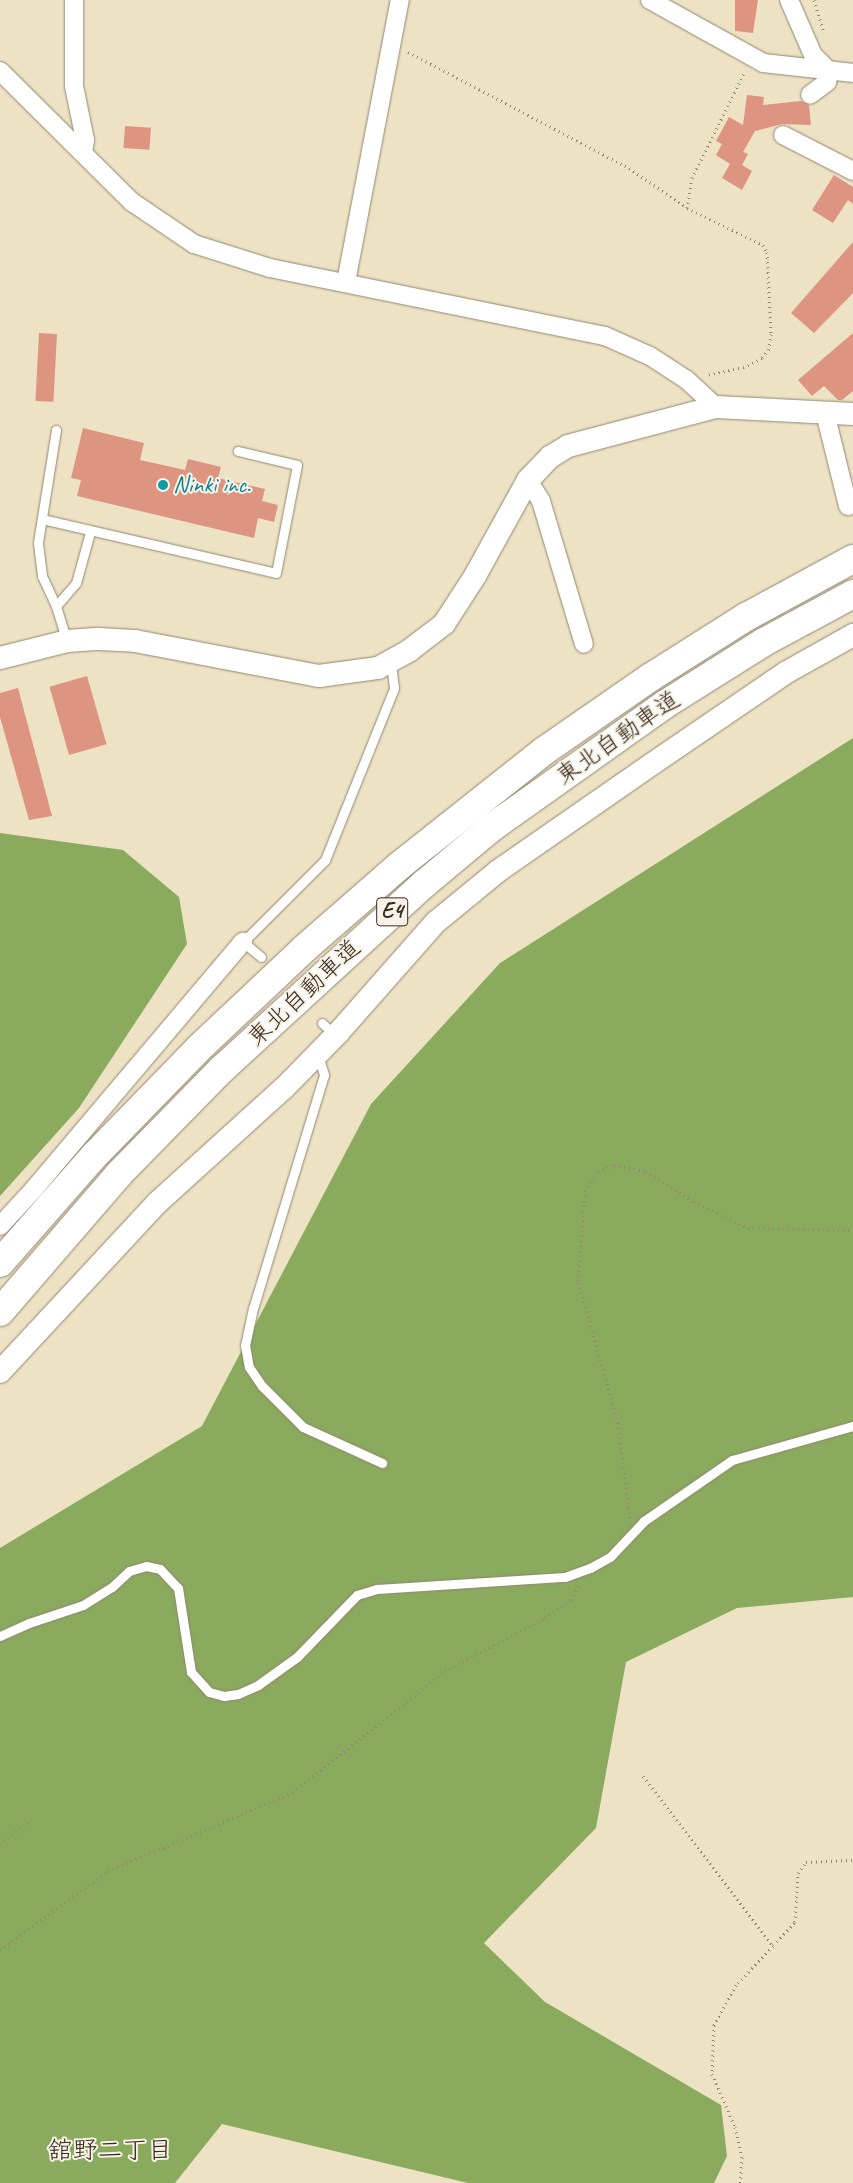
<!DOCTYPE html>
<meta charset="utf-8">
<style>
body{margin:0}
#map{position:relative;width:853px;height:2183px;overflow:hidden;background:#ede2c4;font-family:Caveat,"Klee One",sans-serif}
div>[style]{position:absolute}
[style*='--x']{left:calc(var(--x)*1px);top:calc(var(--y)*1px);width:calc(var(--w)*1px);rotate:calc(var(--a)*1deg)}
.forest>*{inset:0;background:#8aaa5e}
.building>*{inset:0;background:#dd9480;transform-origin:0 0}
.path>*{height:3px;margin-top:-1.5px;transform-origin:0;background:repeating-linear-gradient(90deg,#948671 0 1px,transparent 0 5px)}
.roads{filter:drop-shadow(0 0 1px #948671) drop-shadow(0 0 1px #948671)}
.service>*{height:9px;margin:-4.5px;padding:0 4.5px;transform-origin:4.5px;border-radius:4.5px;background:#fff}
.minor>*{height:18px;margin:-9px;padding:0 9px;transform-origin:9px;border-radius:9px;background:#fff}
.tertiary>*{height:22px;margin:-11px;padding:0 11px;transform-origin:11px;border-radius:11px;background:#fff}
.motorway>*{height:28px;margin:-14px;padding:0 14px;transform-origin:14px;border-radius:14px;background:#fff}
.dots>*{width:14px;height:14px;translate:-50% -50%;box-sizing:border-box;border:2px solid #f7f3e8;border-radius:50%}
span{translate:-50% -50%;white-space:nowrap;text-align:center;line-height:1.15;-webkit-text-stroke:4px #f7f3e8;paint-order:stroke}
.shield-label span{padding:1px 4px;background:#f7f3e8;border:1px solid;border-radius:4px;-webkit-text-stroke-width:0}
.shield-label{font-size:22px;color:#3b2a1e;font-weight:700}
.culture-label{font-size:24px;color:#0d838f}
.left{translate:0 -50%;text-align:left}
.street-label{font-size:24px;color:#3b2a1e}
.neighbourhood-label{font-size:25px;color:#3b2a1e}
</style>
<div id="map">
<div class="forest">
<div style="clip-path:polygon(853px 738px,853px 1597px,737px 1608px,626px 1662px,596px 1828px,484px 1943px,545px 2002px,721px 2105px,727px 2156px,714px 2183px,468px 2183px,222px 2124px,175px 2183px,0 2183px,0 1548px,202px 1426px,371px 1104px,500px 963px)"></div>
<div style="clip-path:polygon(0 833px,123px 850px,179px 897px,187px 944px,79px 1108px,0 1196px)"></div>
</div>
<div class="building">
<div style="clip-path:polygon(735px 0,758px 0,753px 33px,735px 31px)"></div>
<div style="clip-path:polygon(747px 95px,764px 97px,763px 105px,801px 101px,809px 105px,811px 125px,782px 124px,755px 131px,743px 152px,748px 154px,742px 165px,752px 171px,742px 190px,722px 178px,730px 164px,716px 155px,722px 144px,716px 141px,729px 117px,743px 125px)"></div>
<div style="left:125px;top:126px;width:26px;height:22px;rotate:4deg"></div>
<div style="clip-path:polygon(834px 175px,853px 187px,853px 204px,848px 200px,833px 223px,812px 210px)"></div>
<div style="clip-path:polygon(853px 242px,853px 293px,814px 333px,791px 313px)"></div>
<div style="left:39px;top:333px;width:18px;height:68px;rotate:3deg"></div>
<div style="clip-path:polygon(853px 333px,853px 391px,842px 400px,838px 400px,824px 386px,812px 396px,798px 380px)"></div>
<div style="clip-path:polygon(83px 428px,144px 443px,140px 460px,185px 470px,188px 459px,221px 467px,218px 478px,265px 489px,262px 501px,278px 505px,274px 522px,258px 518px,254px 538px,77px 496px,81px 480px,71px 478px)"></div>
<div style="left:87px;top:676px;width:71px;height:39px;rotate:74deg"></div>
<div style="clip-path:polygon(18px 688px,52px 816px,29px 820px,0 717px,0 693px)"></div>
</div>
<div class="path">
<div style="--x:814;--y:0;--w:34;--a:73"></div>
<div style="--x:408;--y:52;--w:250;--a:27.7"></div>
<div style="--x:629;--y:168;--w:70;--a:34.6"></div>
<div style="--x:687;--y:208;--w:85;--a:26"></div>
<div style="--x:763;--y:245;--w:8;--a:60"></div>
<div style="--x:767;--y:252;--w:82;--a:87.2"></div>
<div style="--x:771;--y:334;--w:15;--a:98"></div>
<div style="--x:769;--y:349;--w:11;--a:128"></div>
<div style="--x:762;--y:358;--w:20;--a:153"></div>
<div style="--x:744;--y:367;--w:38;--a:168"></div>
<div style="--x:687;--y:208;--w:30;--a:-81"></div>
<div style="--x:692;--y:178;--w:119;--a:-63.6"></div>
<div style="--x:630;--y:1518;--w:96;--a:-97.2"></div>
<div style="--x:618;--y:1423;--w:148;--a:-105.7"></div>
<div style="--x:578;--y:1281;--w:90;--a:-85.6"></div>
<div style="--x:585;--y:1191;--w:24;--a:-57"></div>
<div style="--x:598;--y:1171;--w:17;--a:-21"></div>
<div style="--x:614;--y:1165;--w:33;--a:11"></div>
<div style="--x:646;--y:1171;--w:57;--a:32.9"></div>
<div style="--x:694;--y:1202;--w:60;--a:25.7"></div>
<div style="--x:748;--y:1228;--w:105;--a:1.1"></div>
<div style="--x:643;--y:1776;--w:214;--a:52.6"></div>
<div style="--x:773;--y:1946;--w:54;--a:133.5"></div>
<div style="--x:736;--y:1985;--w:46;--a:118.8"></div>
<div style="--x:714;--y:2025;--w:49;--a:92.3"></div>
<div style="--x:712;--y:2074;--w:58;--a:66.5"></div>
<div style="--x:735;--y:2127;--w:31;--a:77"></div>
<div style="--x:742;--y:2157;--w:26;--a:94"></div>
<div style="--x:0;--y:1844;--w:43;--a:-37.4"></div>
<div style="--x:773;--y:1945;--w:32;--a:-46"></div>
<div style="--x:795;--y:1922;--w:49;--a:-86.5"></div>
<div style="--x:798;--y:1873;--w:14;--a:-54"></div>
<div style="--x:806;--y:1862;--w:47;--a:-2.4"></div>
<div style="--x:0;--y:1950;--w:134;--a:-36.2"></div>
<div style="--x:108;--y:1871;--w:201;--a:-23.1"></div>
<div style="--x:293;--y:1792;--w:194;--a:-38.5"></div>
<div style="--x:445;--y:1671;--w:113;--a:-27.9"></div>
<div style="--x:545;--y:1618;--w:32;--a:-35"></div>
<div style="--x:571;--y:1600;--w:16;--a:-60"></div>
</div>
<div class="roads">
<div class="service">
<div style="--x:56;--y:430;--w:114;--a:99.1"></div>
<div style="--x:38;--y:543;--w:33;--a:83"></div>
<div style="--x:42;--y:576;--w:33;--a:65"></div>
<div style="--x:56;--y:606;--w:37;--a:73"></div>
<div style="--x:42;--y:519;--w:240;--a:13"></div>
<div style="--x:276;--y:573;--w:110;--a:-79"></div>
<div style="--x:297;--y:465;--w:61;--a:-166.7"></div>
<div style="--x:56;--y:606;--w:30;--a:-49"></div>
<div style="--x:76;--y:583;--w:53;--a:-74.6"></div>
<div style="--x:261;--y:957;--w:23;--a:-140"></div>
<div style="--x:243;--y:942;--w:116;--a:-45"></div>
<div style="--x:325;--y:860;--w:185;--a:-68.1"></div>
<div style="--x:394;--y:688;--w:26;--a:-97"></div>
<div style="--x:322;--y:1023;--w:18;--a:43"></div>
<div style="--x:318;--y:1055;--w:21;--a:73"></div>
<div style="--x:324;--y:1075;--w:244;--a:106.9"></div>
<div style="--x:253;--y:1308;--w:38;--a:102"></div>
<div style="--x:245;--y:1345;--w:22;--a:80"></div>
<div style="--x:249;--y:1367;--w:23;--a:56"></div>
<div style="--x:262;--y:1386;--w:58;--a:45"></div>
<div style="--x:303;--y:1427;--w:87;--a:24.5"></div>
<div style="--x:0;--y:1636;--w:32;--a:-24"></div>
<div style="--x:29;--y:1623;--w:57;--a:-18.4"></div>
<div style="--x:83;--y:1605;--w:34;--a:-32"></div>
<div style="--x:112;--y:1587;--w:23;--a:-43"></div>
<div style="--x:129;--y:1571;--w:18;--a:-16"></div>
<div style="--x:146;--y:1566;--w:14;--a:12"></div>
<div style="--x:160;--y:1569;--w:26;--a:47"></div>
<div style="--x:178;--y:1588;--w:85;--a:81.2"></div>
<div style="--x:191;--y:1672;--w:27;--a:48"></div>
<div style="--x:209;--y:1692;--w:16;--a:15"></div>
<div style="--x:224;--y:1696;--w:14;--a:-8"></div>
<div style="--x:238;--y:1694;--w:22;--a:-24"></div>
<div style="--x:258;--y:1685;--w:48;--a:-35.7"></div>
<div style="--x:297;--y:1657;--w:86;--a:-45.9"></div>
<div style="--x:357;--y:1595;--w:21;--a:-17"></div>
<div style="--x:377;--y:1589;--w:188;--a:-3.7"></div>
<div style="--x:565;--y:1577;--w:27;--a:-20"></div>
<div style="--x:590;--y:1568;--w:23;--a:-29"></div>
<div style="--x:610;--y:1557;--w:50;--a:-46.6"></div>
<div style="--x:644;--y:1521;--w:107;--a:-34.7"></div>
<div style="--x:732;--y:1460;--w:126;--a:-15.7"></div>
</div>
<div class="minor">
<div style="--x:74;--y:0;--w:86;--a:90"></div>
<div style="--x:74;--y:86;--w:55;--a:78.5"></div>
<div style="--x:85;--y:140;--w:12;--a:99"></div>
<div style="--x:650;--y:0;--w:129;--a:29.1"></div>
<div style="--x:763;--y:63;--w:91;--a:6.3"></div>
<div style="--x:789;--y:0;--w:60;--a:66.4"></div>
<div style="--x:813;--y:55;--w:23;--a:45"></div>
<div style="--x:829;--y:71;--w:11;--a:100"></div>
<div style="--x:827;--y:82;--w:21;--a:143"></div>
<div style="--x:0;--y:71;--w:186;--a:44.8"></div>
<div style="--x:132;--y:202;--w:75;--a:34.1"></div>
<div style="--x:194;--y:244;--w:80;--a:17.5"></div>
<div style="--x:270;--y:268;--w:342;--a:11.5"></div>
<div style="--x:605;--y:336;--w:49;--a:24"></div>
<div style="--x:650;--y:356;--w:44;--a:33"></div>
<div style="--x:687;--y:380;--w:40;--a:43"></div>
<div style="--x:783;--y:135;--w:79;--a:27.2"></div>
<div style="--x:346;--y:282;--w:287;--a:-79.2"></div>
<div style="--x:825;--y:413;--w:96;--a:76.1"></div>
<div style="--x:528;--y:480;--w:25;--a:58"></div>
<div style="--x:541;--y:501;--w:149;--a:73.3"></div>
<div style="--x:0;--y:1226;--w:50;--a:-47.4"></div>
<div style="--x:34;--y:1189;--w:324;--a:-49.8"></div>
</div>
<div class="tertiary">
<div style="--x:0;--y:658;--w:69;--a:-14.2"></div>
<div style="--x:67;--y:641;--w:32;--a:-4"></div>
<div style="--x:99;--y:639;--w:36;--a:3"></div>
<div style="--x:135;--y:641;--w:187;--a:10.8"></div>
<div style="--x:319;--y:676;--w:60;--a:-7.7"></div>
<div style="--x:378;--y:668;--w:37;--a:-29"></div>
<div style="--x:410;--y:650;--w:43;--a:-37.4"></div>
<div style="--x:444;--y:624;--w:57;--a:-57.1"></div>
<div style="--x:475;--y:576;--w:110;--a:-61.1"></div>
<div style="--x:528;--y:480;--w:32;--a:-46"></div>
<div style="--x:550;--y:457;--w:21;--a:-31"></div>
<div style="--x:568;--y:446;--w:153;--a:-14.8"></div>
<div style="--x:716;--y:407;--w:137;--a:2.9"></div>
<div style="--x:0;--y:1372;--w:231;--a:-47.1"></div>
<div style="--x:157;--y:1203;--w:171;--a:-42.2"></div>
<div style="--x:284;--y:1088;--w:77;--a:-45.5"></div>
<div style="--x:338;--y:1033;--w:148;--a:-48.6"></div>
<div style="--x:436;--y:922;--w:80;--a:-39.4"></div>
<div style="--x:498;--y:871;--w:188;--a:-34.8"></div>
<div style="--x:652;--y:764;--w:163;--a:-34.3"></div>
<div style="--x:787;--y:672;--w:76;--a:-29.3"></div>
</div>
<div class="motorway">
<div style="--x:0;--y:1263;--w:144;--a:-48.7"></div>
<div style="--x:95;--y:1155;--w:148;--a:-45.8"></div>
<div style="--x:198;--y:1049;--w:147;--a:-43.3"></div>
<div style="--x:305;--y:948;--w:125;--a:-41.1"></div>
<div style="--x:399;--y:866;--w:185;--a:-38.4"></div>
<div style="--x:544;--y:751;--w:130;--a:-34.7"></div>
<div style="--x:651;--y:677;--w:112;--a:-32.3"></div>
<div style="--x:746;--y:617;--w:122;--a:-28.5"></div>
<div style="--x:0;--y:1312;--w:182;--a:-49.2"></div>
<div style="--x:119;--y:1174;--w:147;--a:-45.6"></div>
<div style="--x:222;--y:1069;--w:274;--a:-42.5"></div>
<div style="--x:424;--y:884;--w:87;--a:-39.9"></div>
<div style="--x:491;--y:828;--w:212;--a:-35.4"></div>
<div style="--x:664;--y:705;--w:118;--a:-32.2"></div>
<div style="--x:764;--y:642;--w:101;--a:-28.3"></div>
</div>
</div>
<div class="dots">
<div style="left:163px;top:485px;background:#0f9aa8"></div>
</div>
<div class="shield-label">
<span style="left:392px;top:912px">E4</span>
</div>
<div class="culture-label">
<span class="left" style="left:173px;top:485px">Ninki inc.</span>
</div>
<div class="street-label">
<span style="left:618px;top:738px;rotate:-35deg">東北自動車道</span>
<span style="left:304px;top:993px;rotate:-43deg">東北自動車道</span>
</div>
<div class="neighbourhood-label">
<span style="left:110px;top:2150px">舘野二丁目</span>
</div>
</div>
